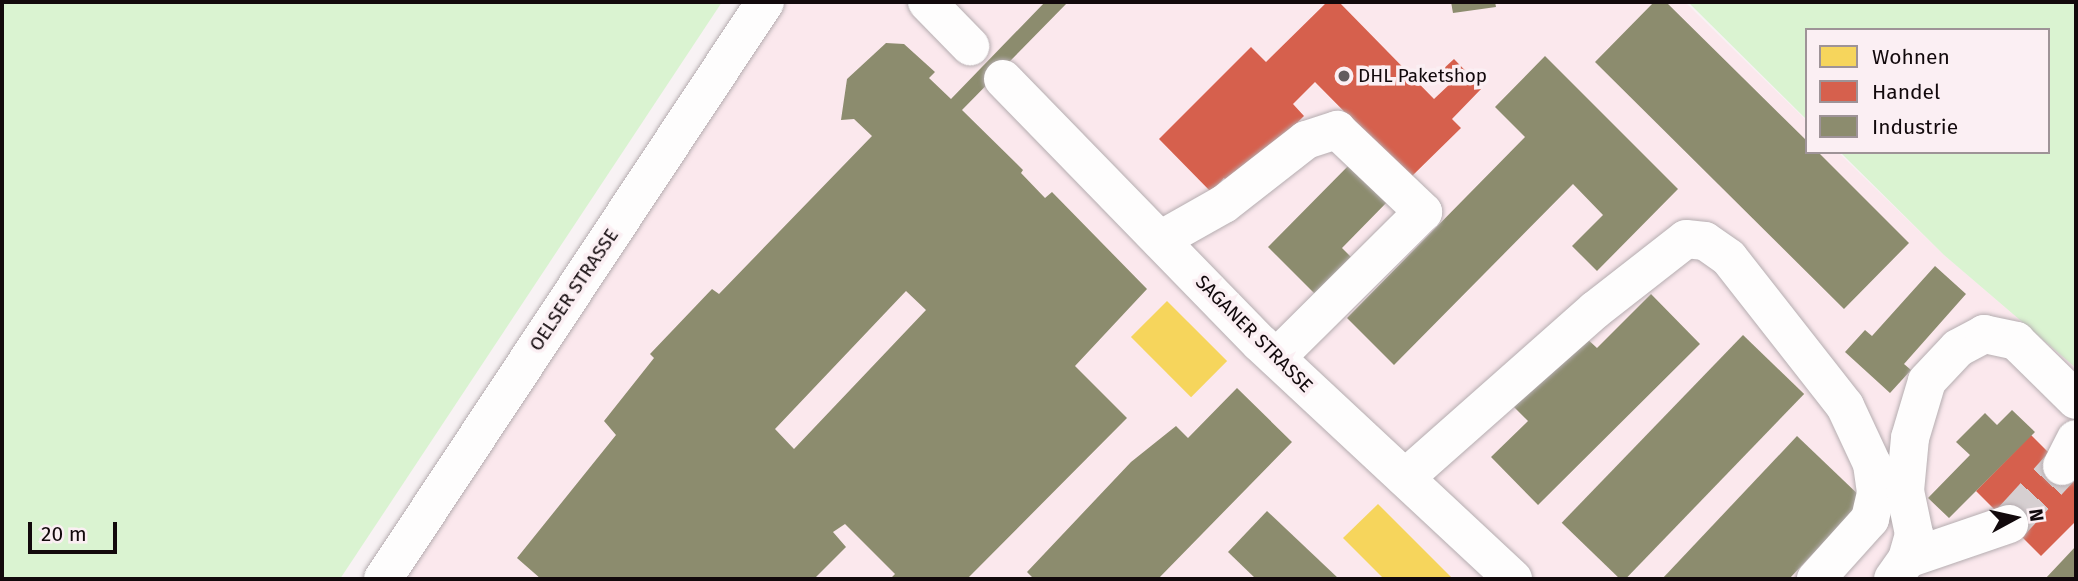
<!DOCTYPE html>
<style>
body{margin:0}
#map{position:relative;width:2078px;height:581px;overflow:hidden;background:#f8f2f4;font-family:"Fira Sans",sans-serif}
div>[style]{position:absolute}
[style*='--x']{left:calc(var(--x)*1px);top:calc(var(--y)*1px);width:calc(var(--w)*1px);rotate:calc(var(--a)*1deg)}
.built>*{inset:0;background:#fbe8ed}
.green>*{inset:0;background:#daf3d1}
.homes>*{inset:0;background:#f6d55c;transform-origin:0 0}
.shops>*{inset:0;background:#d6604d}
.industry>*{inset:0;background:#8c8c6e;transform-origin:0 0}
.minor-tunnel>*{height:38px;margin-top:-19px;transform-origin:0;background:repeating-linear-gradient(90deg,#d6cfd1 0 38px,transparent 0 57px)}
.roads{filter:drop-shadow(0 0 2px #b5adb0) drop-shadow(0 0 2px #b5adb0)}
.minor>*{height:38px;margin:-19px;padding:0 19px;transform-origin:19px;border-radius:19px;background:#fefdfd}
.major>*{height:38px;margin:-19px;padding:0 19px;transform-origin:19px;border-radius:19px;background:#fefdfd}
.dots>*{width:19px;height:19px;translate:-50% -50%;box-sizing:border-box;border:4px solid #fbeff3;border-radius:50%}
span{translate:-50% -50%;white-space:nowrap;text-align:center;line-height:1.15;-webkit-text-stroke:7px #fbeff3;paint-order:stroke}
.poi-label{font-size:19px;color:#12090c}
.left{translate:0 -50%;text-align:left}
.street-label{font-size:19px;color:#12090c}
.frame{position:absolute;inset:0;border:4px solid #12090c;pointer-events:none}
.legend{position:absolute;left:1805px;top:28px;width:245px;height:126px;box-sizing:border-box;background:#fbeff3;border:2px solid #9e9397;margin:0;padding:9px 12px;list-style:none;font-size:21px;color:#12090c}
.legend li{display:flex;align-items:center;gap:14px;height:35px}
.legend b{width:35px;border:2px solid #9e9397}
.north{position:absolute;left:1980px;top:483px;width:70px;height:70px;-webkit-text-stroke:5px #fbeff3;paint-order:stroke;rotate:82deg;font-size:19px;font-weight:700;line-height:28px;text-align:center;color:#12090c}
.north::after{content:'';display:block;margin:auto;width:24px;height:32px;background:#12090c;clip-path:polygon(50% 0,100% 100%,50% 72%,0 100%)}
.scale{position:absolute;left:28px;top:522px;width:89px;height:32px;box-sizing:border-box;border:4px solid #12090c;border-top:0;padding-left:9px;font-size:21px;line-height:24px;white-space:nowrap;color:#12090c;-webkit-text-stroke:5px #fbeff3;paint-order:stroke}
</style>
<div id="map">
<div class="built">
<div style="clip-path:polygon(752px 2px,1685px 2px,1807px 121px,1807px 152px,1838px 152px,1944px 255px,2076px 368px,2076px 579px,384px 579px)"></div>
</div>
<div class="green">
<div style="clip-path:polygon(2px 2px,722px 2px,340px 579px,2px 579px)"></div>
<div style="clip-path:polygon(1688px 2px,2076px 2px,2076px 368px,1944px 255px,1840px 152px,2048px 152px,2048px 30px,1807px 30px,1807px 120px)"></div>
</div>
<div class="homes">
<div style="left:1167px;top:301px;width:85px;height:51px;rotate:45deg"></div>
<div style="clip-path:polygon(1378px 504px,1453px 579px,1384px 579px,1343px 538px)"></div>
</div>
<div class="shops">
<div style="clip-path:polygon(1327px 2px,1339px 2px,1434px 99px,1452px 82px,1441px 71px,1454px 59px,1482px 88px,1452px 119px,1461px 128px,1410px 178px,1315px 82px,1293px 104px,1304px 116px,1232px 187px,1224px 178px,1211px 192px,1159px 139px,1251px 47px,1266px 62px)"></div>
<div style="clip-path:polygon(2031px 435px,2076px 480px,2076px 521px,2041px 556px,1976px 491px)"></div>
</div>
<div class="industry">
<div style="clip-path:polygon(evenodd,1045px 2px,1068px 2px,962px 110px,1023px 170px,1021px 173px,1045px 198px,1052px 192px,1147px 289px,1075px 366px,1127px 418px,967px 579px,890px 579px,895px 574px,845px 524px,833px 532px,846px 547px,814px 579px,541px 579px,517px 558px,616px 435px,604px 421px,654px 358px,650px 354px,712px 289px,719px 294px,872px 136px,854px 119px,841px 120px,847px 79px,886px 43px,904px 44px,935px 72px,929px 78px,951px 99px,1045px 2px,906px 291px,926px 310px,794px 449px,775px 429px,906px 291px)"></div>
<div style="clip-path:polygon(1451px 2px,1495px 2px,1496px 7px,1453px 13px)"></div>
<div style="clip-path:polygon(1654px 2px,1666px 2px,1807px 141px,1807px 152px,1818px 152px,1909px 243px,1844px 309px,1595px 62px)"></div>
<div style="clip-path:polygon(1545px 56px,1678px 189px,1597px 271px,1572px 246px,1603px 215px,1573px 184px,1394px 365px,1347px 318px,1525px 137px,1495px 107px)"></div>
<div style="clip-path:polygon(1353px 161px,1390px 199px,1342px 248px,1353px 259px,1316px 295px,1268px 247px)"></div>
<div style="clip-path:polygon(1935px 266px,1966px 294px,1904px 364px,1911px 370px,1890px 393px,1845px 352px,1865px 330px,1872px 336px)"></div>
<div style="clip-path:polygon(1651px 294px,1700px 344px,1538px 505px,1491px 457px,1528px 421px,1513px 406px,1584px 336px,1597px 348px)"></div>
<div style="left:1743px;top:335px;width:85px;height:261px;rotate:44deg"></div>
<div style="clip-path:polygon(1237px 388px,1292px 442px,1158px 579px,1034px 579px,1027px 572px,1131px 462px,1176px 426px,1188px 438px)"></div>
<div style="clip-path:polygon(2012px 410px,2035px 432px,1949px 518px,1928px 498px,1970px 455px,1956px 442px,1985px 413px,1997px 425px)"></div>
<div style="clip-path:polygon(1797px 436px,1864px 500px,1789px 579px,1662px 579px)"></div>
<div style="clip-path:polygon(1267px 511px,1339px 579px,1256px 579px,1228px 552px)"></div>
<div style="clip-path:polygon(2076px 546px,2076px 579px,2045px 579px,2061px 562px)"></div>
</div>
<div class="minor-tunnel">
<div style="--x:2009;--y:524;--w:79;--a:-47.6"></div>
</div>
<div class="roads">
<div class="minor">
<div style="--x:927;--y:2;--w:62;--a:45.7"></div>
<div style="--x:1003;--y:79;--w:368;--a:45.8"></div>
<div style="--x:1260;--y:343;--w:346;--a:43"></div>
<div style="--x:1160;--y:240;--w:73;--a:-29.4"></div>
<div style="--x:1224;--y:204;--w:104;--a:-38"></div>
<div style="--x:1306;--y:140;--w:33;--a:-18"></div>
<div style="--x:1337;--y:130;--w:119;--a:43.6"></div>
<div style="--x:1423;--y:212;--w:207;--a:135.2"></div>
<div style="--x:2062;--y:466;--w:30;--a:-63"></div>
<div style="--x:1405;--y:478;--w:254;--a:-41.5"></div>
<div style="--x:1595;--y:310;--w:115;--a:-38"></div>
<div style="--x:1686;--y:239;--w:19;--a:6"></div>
<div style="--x:1705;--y:241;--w:29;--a:35"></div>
<div style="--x:1729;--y:258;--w:188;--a:51.9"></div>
<div style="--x:1845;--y:406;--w:64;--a:65"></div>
<div style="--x:1872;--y:464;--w:29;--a:82"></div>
<div style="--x:1876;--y:493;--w:27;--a:103"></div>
<div style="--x:1870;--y:519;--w:81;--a:132"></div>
<div style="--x:1907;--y:559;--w:108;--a:-18.9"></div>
<div style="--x:1893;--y:579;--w:24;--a:-55"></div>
<div style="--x:1907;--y:559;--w:26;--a:-74"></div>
<div style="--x:1914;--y:534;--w:44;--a:-101.8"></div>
<div style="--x:1905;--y:491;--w:53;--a:-84.6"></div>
<div style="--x:1910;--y:438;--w:59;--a:-73.4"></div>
<div style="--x:1927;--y:381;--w:45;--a:-46.8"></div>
<div style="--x:1958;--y:348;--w:30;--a:-28"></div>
<div style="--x:1984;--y:334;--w:33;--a:12"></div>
<div style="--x:2016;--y:341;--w:84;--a:44.5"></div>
</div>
<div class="major">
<div style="--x:383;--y:579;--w:692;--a:-56.49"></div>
</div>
</div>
<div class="dots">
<div style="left:1344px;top:76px;background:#625b5d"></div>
</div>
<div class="poi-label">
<span class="left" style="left:1358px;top:76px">DHL Paketshop</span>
</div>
<div class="street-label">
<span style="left:574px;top:290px;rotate:-56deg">OELSER STRASSE</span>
<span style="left:1254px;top:334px;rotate:45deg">SAGANER STRASSE</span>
</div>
<div class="frame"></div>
<ul class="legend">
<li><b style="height:19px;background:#f6d55c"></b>Wohnen</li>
<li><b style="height:19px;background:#d6604d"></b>Handel</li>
<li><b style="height:19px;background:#8c8c6e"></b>Industrie</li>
</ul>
<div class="north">N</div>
<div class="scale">20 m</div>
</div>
